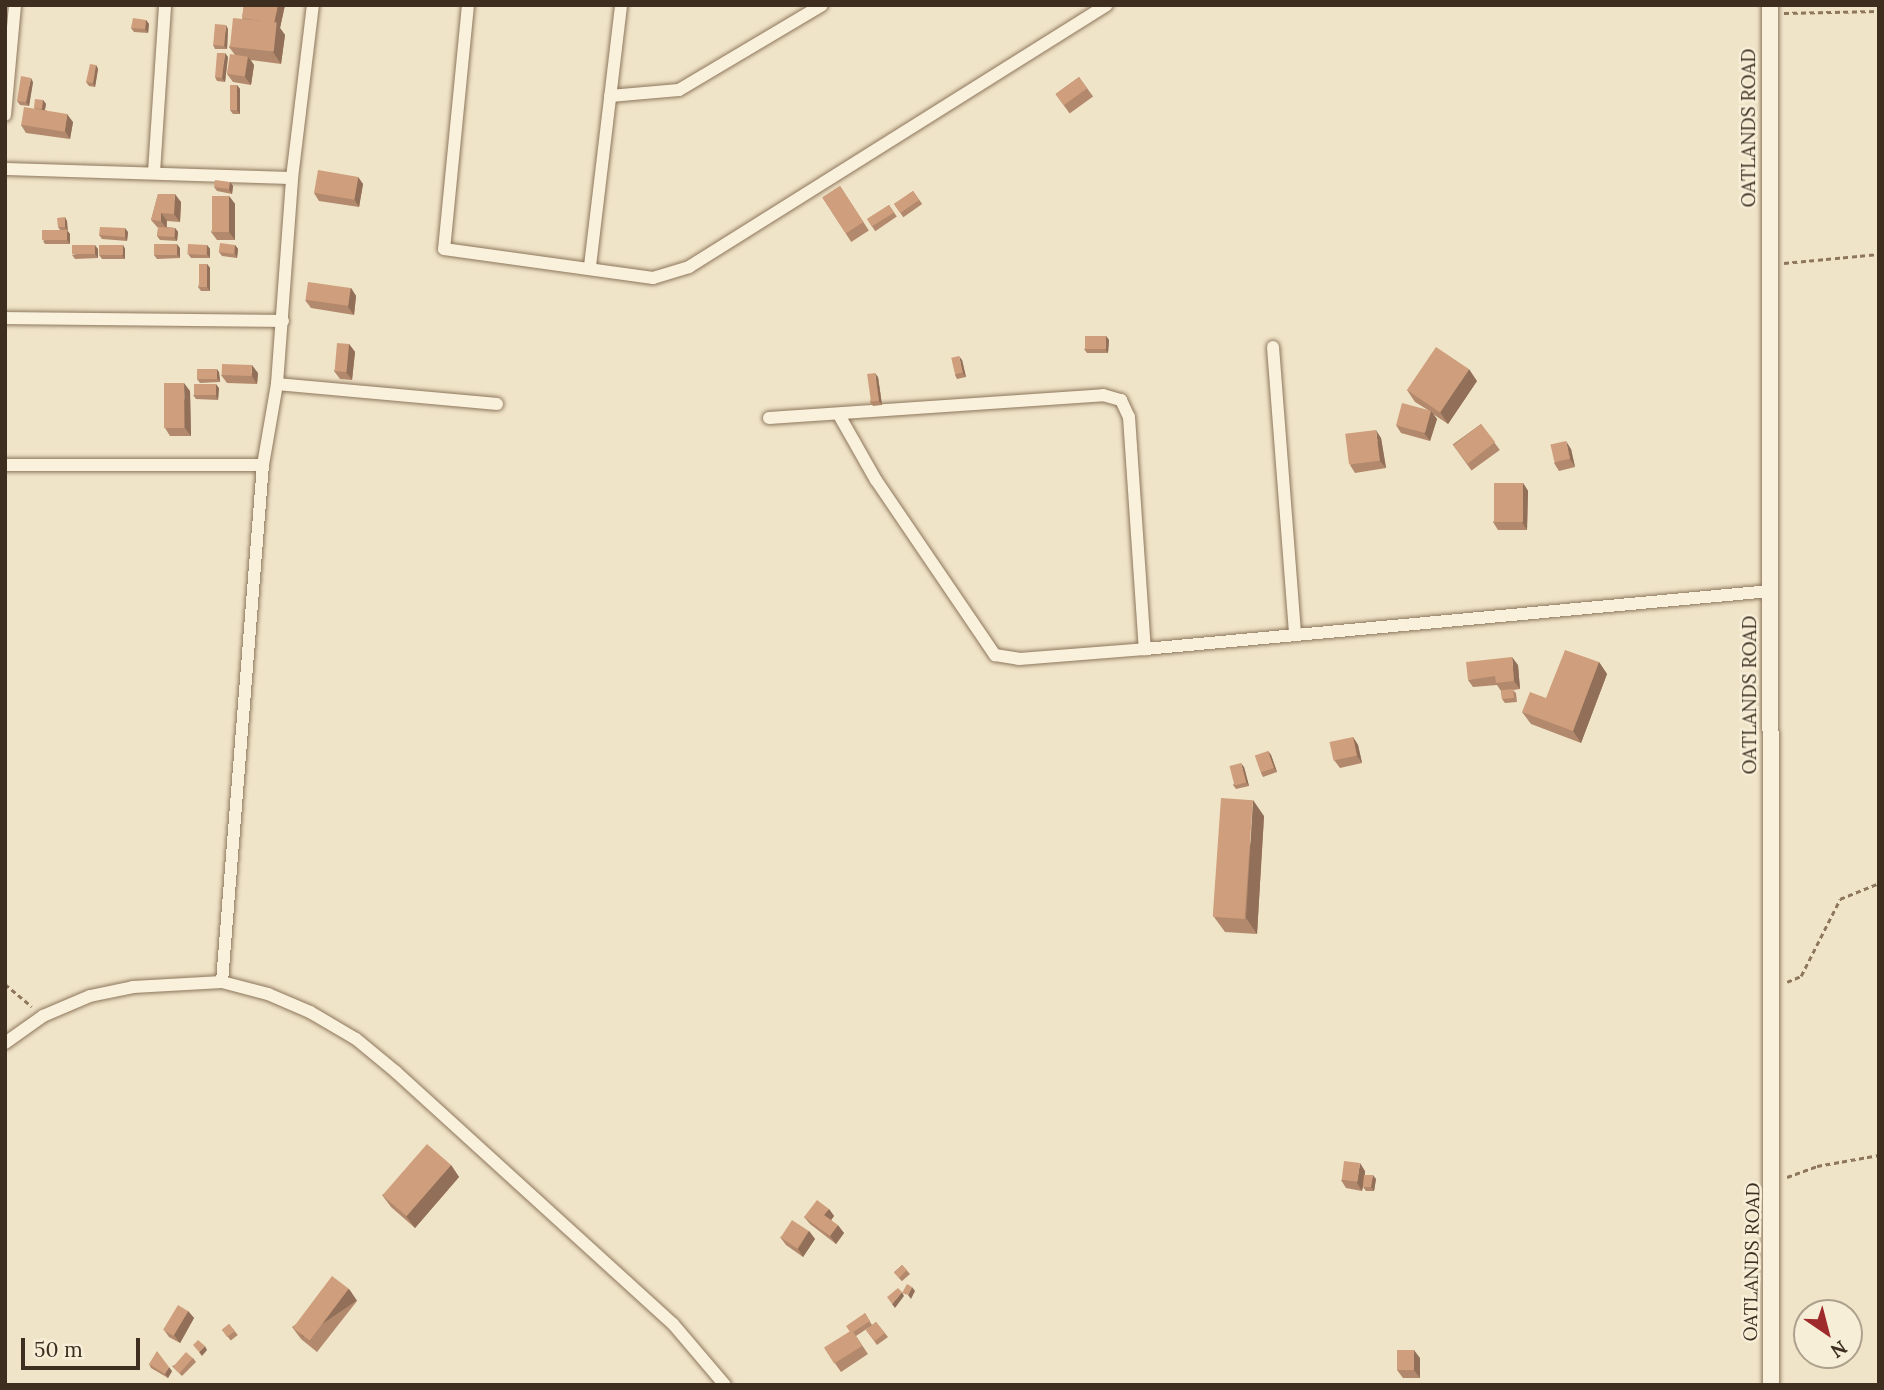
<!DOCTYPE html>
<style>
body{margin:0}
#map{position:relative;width:1884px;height:1390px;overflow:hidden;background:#f0e4c8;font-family:Lora,serif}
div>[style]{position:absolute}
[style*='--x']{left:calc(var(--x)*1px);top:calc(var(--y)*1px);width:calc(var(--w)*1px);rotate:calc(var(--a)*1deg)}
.path>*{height:2.5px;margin-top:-1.25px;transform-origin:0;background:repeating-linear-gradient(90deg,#8d765c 0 5px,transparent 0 8.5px)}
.roads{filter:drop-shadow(0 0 2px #8d765c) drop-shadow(0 0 2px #8d765c)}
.minor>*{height:12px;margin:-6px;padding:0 6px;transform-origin:6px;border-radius:6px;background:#faf1dc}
.tertiary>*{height:16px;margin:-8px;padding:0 8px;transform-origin:8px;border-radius:8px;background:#faf1dc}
.wall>*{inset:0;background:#b2896c;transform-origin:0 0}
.shaded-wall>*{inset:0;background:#916f58;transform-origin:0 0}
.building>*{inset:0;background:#cf9f7d;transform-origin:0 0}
span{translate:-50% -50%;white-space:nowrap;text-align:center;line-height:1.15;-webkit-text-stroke:5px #f7eed8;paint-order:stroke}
.street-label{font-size:19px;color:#3d2e20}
.frame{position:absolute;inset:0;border:7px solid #3d2e20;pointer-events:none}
.north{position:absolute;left:1793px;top:1299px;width:70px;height:70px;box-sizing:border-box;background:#f7eed8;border:2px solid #ada18e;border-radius:50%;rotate:145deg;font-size:19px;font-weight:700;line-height:28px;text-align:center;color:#3d2e20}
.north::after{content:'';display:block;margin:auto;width:24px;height:32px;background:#9e2a2b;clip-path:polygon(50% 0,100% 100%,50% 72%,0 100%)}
.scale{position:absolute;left:21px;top:1338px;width:119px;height:32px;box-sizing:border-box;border:4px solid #3d2e20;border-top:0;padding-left:9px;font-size:21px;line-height:24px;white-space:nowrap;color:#3d2e20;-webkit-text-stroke:5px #f7eed8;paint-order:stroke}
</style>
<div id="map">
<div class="path">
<div style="--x:1784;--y:13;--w:95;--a:-1.2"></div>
<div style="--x:1784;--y:263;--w:95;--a:-5.4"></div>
<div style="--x:1787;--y:982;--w:15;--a:-23"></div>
<div style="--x:1801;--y:976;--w:86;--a:-63.1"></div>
<div style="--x:1840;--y:899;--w:42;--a:-22.3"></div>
<div style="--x:5;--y:984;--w:35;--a:40"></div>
<div style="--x:1787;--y:1177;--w:32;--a:-20"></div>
<div style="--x:1817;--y:1166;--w:63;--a:-10.1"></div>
</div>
<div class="roads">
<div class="minor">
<div style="--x:468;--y:5;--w:245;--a:95.6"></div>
<div style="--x:444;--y:249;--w:211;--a:7.9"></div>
<div style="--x:653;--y:278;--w:38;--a:-17"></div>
<div style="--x:689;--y:267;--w:493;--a:-32.1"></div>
<div style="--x:610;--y:96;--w:69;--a:-5"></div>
<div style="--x:679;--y:90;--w:166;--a:-30.7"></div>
<div style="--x:5;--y:115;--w:110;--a:-84.8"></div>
<div style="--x:5;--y:169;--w:287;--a:1.8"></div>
<div style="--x:154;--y:172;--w:167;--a:-86.2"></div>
<div style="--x:590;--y:266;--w:263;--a:-83.2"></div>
<div style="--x:5;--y:318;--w:278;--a:0.6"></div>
<div style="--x:1273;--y:347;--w:289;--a:85.6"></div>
<div style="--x:277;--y:384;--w:221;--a:5.2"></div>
<div style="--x:839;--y:415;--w:75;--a:60.4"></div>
<div style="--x:876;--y:480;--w:212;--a:55.8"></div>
<div style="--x:995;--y:655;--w:24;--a:9"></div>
<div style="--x:1019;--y:659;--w:126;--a:-4.5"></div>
<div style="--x:1145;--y:649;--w:628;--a:-5.3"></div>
<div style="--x:769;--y:418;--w:335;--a:-3.9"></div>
<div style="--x:1103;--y:395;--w:19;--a:16"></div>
<div style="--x:1121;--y:400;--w:19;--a:65"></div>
<div style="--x:1129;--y:417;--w:233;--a:86.1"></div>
<div style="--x:5;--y:465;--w:258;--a:0"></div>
<div style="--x:222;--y:982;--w:519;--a:-85.47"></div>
<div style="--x:263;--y:465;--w:82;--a:-80.2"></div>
<div style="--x:277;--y:384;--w:207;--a:-85.8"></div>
<div style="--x:292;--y:178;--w:174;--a:-83.1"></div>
<div style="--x:5;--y:1043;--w:47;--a:-35.4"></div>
<div style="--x:43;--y:1016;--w:51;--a:-23.1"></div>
<div style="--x:90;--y:996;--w:44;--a:-11.8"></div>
<div style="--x:133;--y:987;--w:89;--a:-3.2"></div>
<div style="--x:222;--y:982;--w:48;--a:14.6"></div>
<div style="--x:268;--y:994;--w:46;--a:23.2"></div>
<div style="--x:310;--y:1012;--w:53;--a:30.4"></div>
<div style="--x:356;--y:1039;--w:52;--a:39.5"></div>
<div style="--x:396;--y:1072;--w:374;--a:42.3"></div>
<div style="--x:673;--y:1324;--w:80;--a:49.6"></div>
</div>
<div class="tertiary">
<div style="--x:1770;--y:5;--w:1380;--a:89.96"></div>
</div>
</div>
<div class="wall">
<div style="clip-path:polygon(244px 5px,285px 5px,280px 28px,285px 35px,281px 64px,251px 60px,254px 65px,251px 85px,233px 82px,227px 74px,235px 55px,229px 47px,243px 19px,242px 18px)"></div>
<div style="clip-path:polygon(146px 20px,149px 24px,148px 33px,134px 32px,131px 28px)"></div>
<div style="clip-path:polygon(228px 29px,227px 49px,215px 49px,213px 45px)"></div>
<div style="clip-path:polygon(228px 57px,225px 82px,217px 81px,215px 77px)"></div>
<div style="clip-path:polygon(96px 65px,98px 69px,95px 87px,89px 86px,86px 82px)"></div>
<div style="left:1079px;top:77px;width:24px;height:29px;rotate:54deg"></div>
<div style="clip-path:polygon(33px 82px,29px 106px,20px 105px,17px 101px)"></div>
<div style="clip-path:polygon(237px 85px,240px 89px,240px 114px,233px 114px,230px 110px)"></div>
<div style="clip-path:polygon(43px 100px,46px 104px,45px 110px,73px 122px,70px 139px,26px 133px,21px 125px,34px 109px)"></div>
<div style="clip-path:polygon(358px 177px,363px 184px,359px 207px,319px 201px,314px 193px)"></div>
<div style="clip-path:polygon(230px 182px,233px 186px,232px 194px,217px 191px,214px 187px)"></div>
<div style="left:840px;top:186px;width:53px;height:21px;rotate:57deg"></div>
<div style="left:913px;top:191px;width:16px;height:23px;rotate:55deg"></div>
<div style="clip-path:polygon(158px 194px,181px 202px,180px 222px,167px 221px,167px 227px,175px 228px,178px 232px,177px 241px,160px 240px,157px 236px,158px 228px,151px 220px)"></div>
<div style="clip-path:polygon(229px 196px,235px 204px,235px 240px,217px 240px,211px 232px)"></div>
<div style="left:889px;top:205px;width:14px;height:26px;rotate:56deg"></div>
<div style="clip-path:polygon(67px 221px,67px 231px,70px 234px,70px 244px,45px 244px,43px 241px,60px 230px,58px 227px)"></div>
<div style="clip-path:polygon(128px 232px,127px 241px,102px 239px,99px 235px)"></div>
<div style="clip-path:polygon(123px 245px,125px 249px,125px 259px,102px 259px,99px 255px)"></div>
<div style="clip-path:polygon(207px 245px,210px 249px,210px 258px,191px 258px,188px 254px)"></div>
<div style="clip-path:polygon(235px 245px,238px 249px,237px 258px,222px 256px,219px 252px)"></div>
<div style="clip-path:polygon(180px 248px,180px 258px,157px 259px,154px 255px)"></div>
<div style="clip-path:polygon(98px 249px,98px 258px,75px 259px,72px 255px)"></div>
<div style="clip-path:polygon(207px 264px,210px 268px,210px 291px,201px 291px,198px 287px)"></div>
<div style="clip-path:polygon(351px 288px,356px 296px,354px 315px,311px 308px,305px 300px)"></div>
<div style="clip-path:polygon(1106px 336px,1109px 340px,1108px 353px,1087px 353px,1084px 349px)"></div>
<div style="clip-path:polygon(349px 344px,355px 352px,352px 380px,340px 379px,334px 371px)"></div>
<div style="clip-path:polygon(962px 360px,966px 377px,957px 379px,955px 375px)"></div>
<div style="clip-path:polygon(219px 372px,220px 382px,200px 383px,197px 379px)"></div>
<div style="clip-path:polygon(258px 373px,257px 384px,227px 383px,221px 375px)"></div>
<div style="clip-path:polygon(878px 377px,882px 405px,873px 406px,870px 402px)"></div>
<div style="clip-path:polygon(1477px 381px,1448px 424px,1433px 414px,1437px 419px,1430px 441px,1401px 433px,1396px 425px,1428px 410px,1415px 402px,1407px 390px)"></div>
<div style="clip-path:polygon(219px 388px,218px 400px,196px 399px,193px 395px)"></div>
<div style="clip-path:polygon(190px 391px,191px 436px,170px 436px,165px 428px)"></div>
<div style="left:1481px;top:424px;width:32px;height:35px;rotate:54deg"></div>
<div style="clip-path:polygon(1381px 438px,1386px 468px,1355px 473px,1350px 465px)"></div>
<div style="clip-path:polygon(1571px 449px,1575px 467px,1559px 471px,1554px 463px)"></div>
<div style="clip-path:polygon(1523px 483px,1528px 491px,1527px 530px,1498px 530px,1493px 522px)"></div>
<div style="clip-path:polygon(1599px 662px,1607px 674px,1581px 743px,1531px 724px,1522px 712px,1546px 698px)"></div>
<div style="clip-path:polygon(1518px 665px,1520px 689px,1513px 690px,1516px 693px,1517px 702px,1505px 703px,1502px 699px,1501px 691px,1497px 685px,1473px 687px,1468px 680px)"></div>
<div style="clip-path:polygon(1353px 737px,1358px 745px,1362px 763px,1340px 768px,1334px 760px)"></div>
<div style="clip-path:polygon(1268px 751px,1271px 755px,1277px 772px,1263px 777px,1261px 773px)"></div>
<div style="clip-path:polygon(1244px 767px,1249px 786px,1236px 789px,1233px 785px)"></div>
<div style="clip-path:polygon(1264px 816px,1257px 934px,1225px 932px,1214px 917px)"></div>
<div style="clip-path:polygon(451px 1165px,459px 1177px,415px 1228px,391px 1207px,382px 1195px)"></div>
<div style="clip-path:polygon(1365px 1171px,1365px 1175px,1376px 1179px,1374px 1191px,1366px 1191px,1363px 1187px,1362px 1191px,1346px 1188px,1341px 1180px)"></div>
<div style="clip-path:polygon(829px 1209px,834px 1216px,831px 1220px,844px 1233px,836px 1244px,810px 1224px,804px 1217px)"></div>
<div style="clip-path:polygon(809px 1231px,815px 1239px,803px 1257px,786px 1245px,780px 1237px)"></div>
<div style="left:902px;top:1265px;width:12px;height:11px;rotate:48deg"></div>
<div style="clip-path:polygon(349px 1289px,357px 1301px,317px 1352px,301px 1339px,292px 1327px)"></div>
<div style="clip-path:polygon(188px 1311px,194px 1318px,180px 1343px,169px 1337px,164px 1330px)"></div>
<div style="clip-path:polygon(865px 1313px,872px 1325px,876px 1322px,888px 1337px,877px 1345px,866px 1330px,871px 1326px,856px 1336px,868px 1354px,841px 1372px,825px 1349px,850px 1332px)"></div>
<div style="left:229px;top:1324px;width:14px;height:9px;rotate:51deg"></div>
<div style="clip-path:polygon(193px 1358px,196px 1362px,182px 1376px,172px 1366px)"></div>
<div style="clip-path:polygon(1420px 1358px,1420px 1378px,1403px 1378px,1397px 1370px)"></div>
<div style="clip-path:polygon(149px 1364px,172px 1371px,168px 1378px,151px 1368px)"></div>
</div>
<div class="shaded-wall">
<div style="clip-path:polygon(278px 5px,285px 5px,280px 28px,285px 35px,281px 64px,273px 52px,274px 24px)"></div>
<div style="clip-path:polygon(146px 20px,149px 24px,148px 33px,145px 29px)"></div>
<div style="clip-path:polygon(226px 25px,228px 29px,227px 49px,224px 46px)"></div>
<div style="clip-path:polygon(225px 53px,228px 57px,225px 82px,222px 78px)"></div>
<div style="clip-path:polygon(248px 57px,254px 65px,251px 85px,245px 77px)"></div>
<div style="clip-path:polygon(96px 65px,98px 69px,95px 87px,93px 83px)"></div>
<div style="clip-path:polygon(31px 78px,33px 82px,29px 106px,26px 102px)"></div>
<div style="clip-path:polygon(237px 85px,240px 89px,240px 114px,237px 110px)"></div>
<div style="clip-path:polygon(43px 100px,46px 104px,44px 113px,42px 109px)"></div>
<div style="clip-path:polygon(67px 114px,73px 122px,70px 139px,65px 131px)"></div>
<div style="clip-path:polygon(358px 177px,363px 184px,359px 207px,354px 199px)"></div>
<div style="clip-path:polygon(230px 182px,233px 186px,232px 194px,229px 190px)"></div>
<div style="clip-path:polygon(175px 194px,181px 202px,180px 222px,174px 214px)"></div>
<div style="clip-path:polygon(229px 196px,235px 204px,235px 240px,229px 232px)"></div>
<div style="clip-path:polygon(161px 213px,167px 221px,166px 228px,161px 221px)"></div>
<div style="clip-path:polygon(65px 217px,67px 221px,68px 231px,65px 227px)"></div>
<div style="clip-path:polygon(125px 228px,128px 232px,127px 241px,125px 237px)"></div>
<div style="clip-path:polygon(175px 228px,178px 232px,177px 241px,174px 237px)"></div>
<div style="clip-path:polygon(67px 230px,70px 234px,70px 244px,67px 240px)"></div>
<div style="clip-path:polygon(177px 244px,180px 248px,180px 258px,177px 254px)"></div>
<div style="clip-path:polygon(95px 245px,98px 249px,98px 258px,95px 254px)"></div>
<div style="clip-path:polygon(123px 245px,125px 249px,125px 259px,122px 255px)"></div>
<div style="clip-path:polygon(207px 245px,210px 249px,210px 258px,207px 254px)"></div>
<div style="clip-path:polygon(235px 245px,238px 249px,237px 258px,235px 254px)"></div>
<div style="clip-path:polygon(207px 264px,210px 268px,210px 291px,207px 287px)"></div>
<div style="clip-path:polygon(351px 288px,356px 296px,354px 315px,348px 307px)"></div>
<div style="clip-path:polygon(1106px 336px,1109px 340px,1108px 353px,1105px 349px)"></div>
<div style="clip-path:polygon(349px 344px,355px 352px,352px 380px,346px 372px)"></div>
<div style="clip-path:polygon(959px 356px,962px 360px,966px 377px,963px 373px)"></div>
<div style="clip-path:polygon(252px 365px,258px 373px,257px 384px,252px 376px)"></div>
<div style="clip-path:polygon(217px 369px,219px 372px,220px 382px,217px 378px)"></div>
<div style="clip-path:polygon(1469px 369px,1477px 381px,1448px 424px,1440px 412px)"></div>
<div style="clip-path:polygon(875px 373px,878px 377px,882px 405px,879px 401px)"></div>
<div style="clip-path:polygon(184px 383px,190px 391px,191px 436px,185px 428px)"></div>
<div style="clip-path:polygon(216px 384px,219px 388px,218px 400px,216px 396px)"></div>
<div style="clip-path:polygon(1431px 411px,1437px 419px,1430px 441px,1424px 433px)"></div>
<div style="clip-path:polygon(1376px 430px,1381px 438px,1386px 468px,1380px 461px)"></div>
<div style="clip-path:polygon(1566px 441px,1571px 449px,1575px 467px,1570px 459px)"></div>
<div style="clip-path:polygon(1523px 483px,1528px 491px,1527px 530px,1522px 522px)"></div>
<div style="clip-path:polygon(1512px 657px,1518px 665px,1520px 689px,1514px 681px)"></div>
<div style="clip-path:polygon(1599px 662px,1607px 674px,1581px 743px,1573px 731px)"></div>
<div style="clip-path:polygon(1353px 737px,1358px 745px,1362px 763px,1357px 756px)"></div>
<div style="clip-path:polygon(1268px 751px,1271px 755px,1277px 772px,1274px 768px)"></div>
<div style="clip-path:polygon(1241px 763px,1244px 767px,1249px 786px,1246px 782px)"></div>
<div style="clip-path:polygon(1253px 800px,1264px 816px,1257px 934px,1246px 918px)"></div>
<div style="clip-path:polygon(1360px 1163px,1365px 1171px,1362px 1191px,1357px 1183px)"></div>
<div style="clip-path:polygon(451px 1165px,459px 1177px,415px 1228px,406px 1216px)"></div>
<div style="clip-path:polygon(1373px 1175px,1376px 1179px,1374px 1191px,1371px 1187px)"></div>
<div style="clip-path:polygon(829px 1209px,834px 1216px,829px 1223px,824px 1215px)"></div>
<div style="clip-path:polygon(838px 1225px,844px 1233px,836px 1244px,830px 1236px)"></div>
<div style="clip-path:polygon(809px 1231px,815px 1239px,803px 1257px,798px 1249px)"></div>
<div style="clip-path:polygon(912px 1287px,915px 1291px,911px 1299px,908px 1295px)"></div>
<div style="left:349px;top:1289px;width:14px;height:65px;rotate:56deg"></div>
<div style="clip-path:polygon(902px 1292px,904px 1296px,895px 1308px,892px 1304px)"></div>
<div style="clip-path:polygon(188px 1311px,194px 1318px,180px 1343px,174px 1335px)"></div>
<div style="clip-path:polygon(205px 1346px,207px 1350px,202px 1356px,199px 1352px)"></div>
<div style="clip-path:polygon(1414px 1350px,1420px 1358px,1420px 1378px,1414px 1370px)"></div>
<div style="clip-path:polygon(169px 1367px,172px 1371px,168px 1378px,165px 1374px)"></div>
</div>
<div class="building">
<div style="clip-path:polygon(244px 5px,278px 5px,274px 23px,242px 18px)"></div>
<div style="clip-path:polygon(133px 18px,146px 20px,145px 29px,131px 28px)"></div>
<div style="left:233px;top:18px;width:44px;height:29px;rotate:6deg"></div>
<div style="left:215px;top:24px;width:11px;height:21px;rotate:5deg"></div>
<div style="clip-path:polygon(217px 53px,225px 53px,222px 78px,215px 77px)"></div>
<div style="left:230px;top:54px;width:18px;height:20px;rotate:9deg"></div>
<div style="clip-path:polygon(90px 64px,96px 65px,93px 83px,86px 82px)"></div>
<div style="clip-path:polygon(21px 76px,31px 78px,26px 102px,17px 101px)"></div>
<div style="left:1079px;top:77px;width:14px;height:29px;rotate:54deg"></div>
<div style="left:230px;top:85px;width:7px;height:25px"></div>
<div style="left:35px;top:99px;width:8px;height:9px;rotate:7deg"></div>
<div style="left:24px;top:107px;width:44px;height:18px;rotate:9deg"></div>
<div style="left:318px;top:170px;width:41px;height:23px;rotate:10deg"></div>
<div style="left:215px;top:180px;width:15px;height:7px;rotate:8deg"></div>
<div style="left:840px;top:186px;width:43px;height:21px;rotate:57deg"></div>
<div style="left:913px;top:191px;width:11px;height:23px;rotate:56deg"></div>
<div style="clip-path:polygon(158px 194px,175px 194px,174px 214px,161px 213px,161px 221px,151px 220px)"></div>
<div style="left:212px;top:196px;width:17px;height:36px"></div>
<div style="left:889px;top:205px;width:9px;height:26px;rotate:58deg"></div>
<div style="clip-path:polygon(65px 217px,65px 227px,58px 227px,57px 218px)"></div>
<div style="clip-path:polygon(100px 227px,125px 228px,125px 237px,99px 235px)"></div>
<div style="left:158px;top:227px;width:17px;height:9px;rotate:3deg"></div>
<div style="left:67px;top:230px;width:10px;height:25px;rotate:90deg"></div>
<div style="left:220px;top:243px;width:15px;height:9px;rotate:8deg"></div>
<div style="left:154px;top:244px;width:23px;height:11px"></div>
<div style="left:188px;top:244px;width:19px;height:10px;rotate:3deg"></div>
<div style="left:95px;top:245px;width:9px;height:23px;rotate:90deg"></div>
<div style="left:99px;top:245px;width:24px;height:10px"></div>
<div style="left:199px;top:264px;width:8px;height:23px"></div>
<div style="left:308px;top:282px;width:43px;height:18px;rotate:8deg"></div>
<div style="left:1085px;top:336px;width:21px;height:13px"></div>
<div style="left:337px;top:343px;width:12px;height:28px;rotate:5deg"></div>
<div style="left:1436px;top:347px;width:40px;height:52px;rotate:34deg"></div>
<div style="left:959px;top:356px;width:17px;height:8px;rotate:77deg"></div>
<div style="left:222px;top:364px;width:30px;height:11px;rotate:2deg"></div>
<div style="left:197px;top:369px;width:20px;height:10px"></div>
<div style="left:875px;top:373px;width:28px;height:8px;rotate:82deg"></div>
<div style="left:164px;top:383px;width:20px;height:45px"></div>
<div style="left:194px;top:384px;width:22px;height:11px"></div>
<div style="left:1402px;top:403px;width:30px;height:23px;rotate:15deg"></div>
<div style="left:1481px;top:424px;width:23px;height:35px;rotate:52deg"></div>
<div style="left:1376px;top:430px;width:31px;height:31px;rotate:83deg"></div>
<div style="left:1566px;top:441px;width:18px;height:16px;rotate:77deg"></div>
<div style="left:1494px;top:483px;width:29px;height:39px"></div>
<div style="clip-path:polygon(1565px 650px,1599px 662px,1573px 731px,1522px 712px,1530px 692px,1546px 698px)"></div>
<div style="clip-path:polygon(1512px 657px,1514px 681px,1496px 683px,1495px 676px,1468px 680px,1466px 662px)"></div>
<div style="left:1513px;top:689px;width:9px;height:12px;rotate:84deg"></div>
<div style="left:1353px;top:737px;width:19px;height:24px;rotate:78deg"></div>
<div style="left:1268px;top:751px;width:18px;height:14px;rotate:71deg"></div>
<div style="left:1241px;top:763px;width:20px;height:12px;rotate:75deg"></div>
<div style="left:1221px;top:798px;width:32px;height:119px;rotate:4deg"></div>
<div style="left:427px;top:1144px;width:32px;height:68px;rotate:41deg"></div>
<div style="left:1344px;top:1161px;width:16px;height:19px;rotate:7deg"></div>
<div style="clip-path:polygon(1364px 1175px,1373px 1175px,1371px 1187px,1363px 1187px)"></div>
<div style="clip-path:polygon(817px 1200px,829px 1209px,824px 1215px,838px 1225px,830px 1236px,804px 1217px)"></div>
<div style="left:792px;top:1220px;width:20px;height:21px;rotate:33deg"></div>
<div style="left:902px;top:1265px;width:7px;height:11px;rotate:45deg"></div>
<div style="left:332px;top:1276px;width:21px;height:65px;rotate:37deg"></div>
<div style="clip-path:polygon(907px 1284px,912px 1287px,908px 1295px,902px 1293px)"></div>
<div style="clip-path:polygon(898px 1288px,902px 1292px,892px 1304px,887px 1297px)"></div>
<div style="left:178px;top:1305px;width:12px;height:29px;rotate:31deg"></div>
<div style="clip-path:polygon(865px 1313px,870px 1321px,853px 1332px,852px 1330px,850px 1332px,846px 1326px)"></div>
<div style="left:876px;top:1322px;width:14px;height:13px;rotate:51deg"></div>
<div style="clip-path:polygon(229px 1324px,235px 1331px,227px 1337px,222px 1330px)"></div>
<div style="left:852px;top:1330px;width:19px;height:33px;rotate:58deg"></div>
<div style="clip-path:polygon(198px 1340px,205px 1346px,199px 1352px,193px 1345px)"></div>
<div style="left:1397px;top:1350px;width:17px;height:20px"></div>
<div style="clip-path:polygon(157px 1351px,169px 1367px,165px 1374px,149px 1364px)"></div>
<div style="left:186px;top:1352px;width:9px;height:20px;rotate:41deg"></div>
</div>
<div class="street-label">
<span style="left:1749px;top:128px;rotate:-90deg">OATLANDS ROAD</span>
<span style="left:1750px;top:695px;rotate:-90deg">OATLANDS ROAD</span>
<span style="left:1752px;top:1262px;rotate:-89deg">OATLANDS ROAD</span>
</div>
<div class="frame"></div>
<div class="north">N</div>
<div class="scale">50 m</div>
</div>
